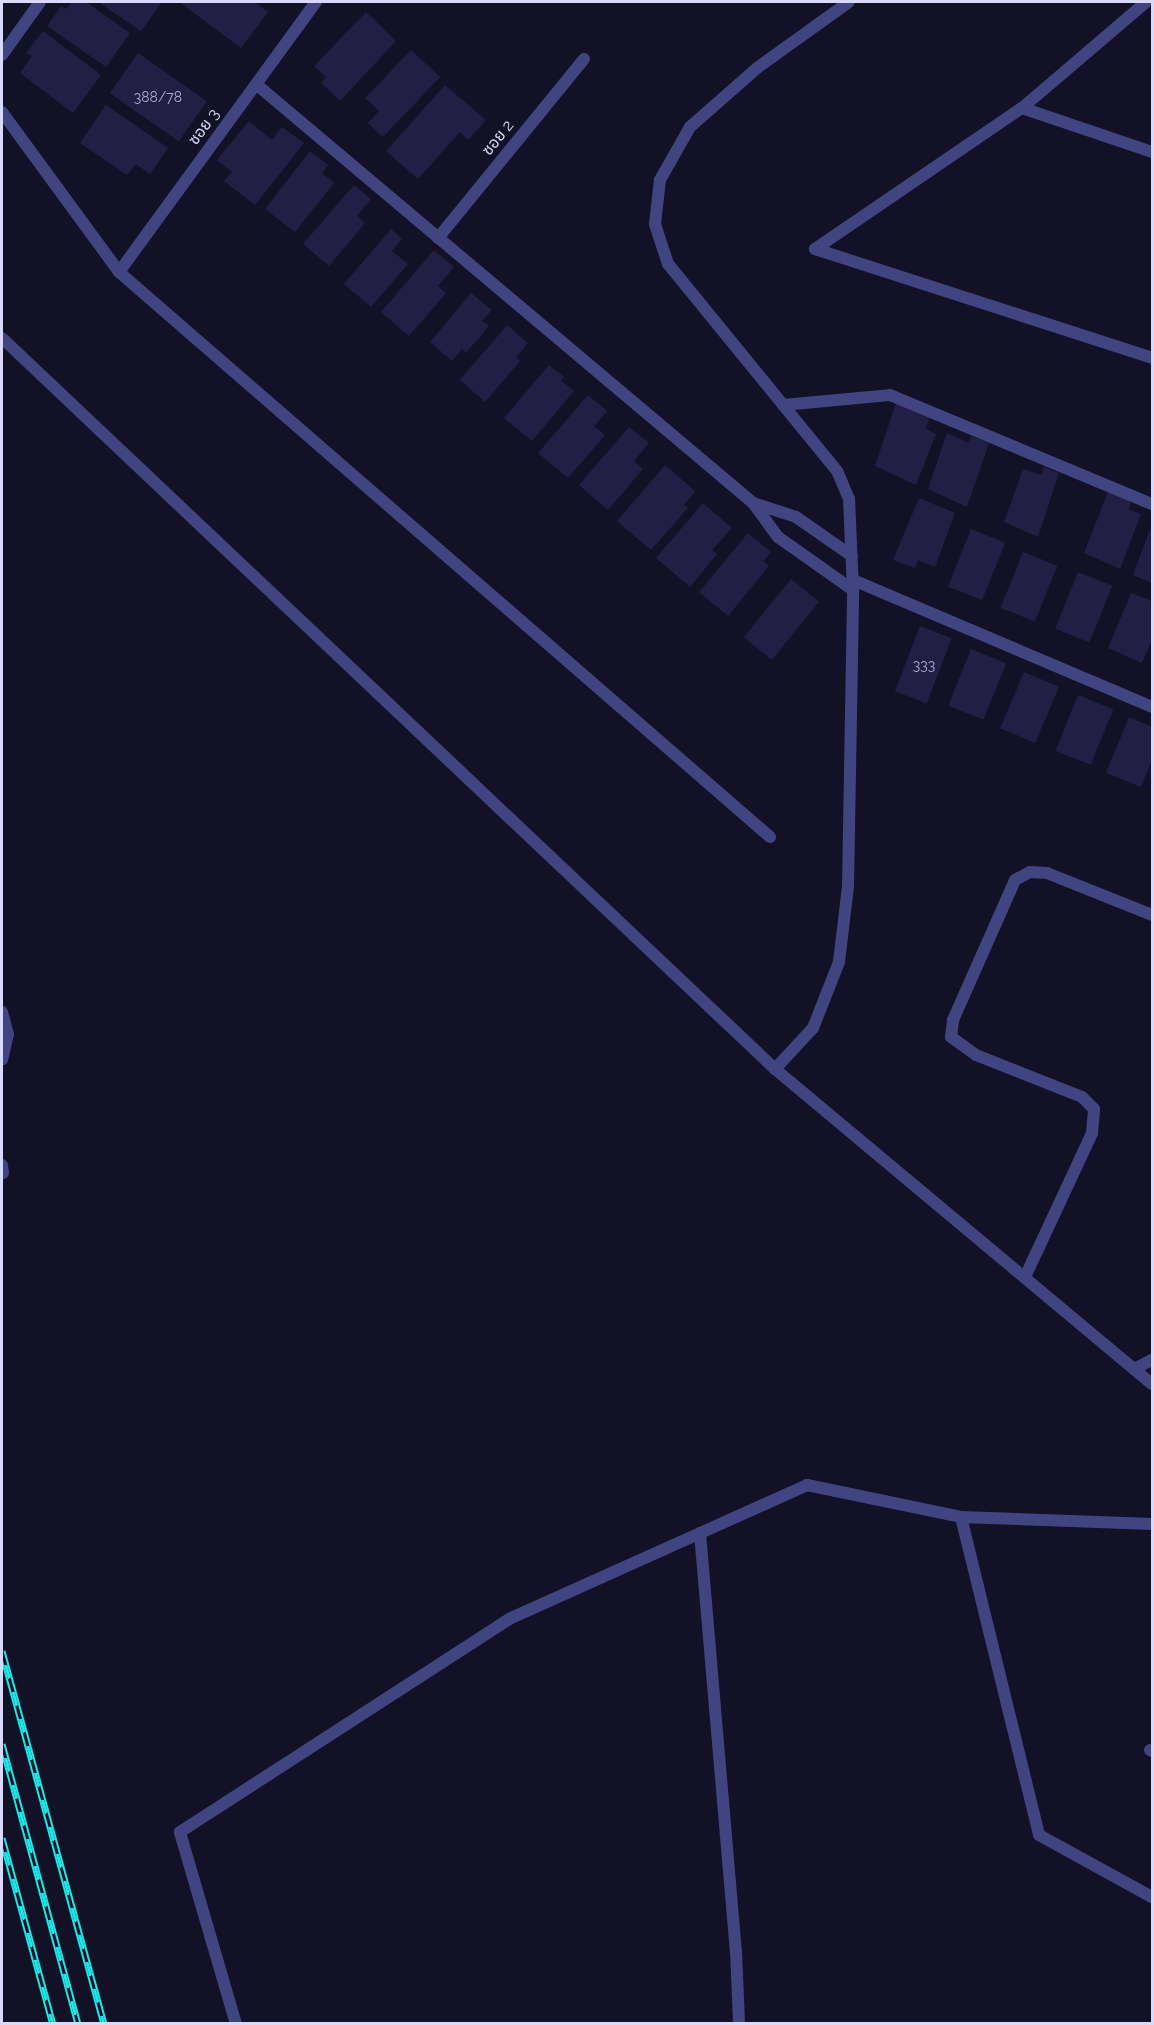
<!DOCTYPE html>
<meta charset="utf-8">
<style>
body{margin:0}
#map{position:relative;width:1154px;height:2025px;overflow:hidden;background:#131126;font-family:Raleway,"Noto Sans Thai",sans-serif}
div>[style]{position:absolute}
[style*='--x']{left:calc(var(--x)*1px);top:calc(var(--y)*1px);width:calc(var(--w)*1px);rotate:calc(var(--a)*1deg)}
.building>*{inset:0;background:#221f45;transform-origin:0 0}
.service>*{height:12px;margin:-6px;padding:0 6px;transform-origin:6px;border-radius:6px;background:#404581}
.minor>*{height:12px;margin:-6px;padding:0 6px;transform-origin:6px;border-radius:6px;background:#404581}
.rail>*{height:7px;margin-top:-3.5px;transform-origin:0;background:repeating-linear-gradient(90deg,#131126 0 14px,#15ecea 0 28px);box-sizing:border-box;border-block:2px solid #15ecea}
span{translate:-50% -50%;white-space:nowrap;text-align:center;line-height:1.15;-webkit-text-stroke:4.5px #131126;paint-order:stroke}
.number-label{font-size:14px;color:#abaace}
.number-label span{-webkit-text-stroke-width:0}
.street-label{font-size:16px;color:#d9d9fc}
.frame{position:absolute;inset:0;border:3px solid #d9d9fc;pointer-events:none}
</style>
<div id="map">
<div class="building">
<div style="clip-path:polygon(72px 2px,86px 2px,130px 33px,106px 67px,47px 26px,61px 6px,66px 9px)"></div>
<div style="clip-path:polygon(98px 2px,162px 2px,141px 31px)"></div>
<div style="clip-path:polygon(179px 2px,255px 2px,268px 12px,241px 48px)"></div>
<div style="clip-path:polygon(366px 12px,396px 41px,340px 101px,321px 83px,326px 77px,314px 66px)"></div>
<div style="clip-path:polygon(43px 31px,101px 75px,73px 113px,20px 73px,32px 56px,26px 53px)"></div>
<div style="clip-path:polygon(411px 50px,440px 77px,383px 137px,368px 123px,379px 111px,365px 98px)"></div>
<div style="left:138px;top:53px;width:84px;height:49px;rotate:35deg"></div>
<div style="clip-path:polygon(445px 85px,486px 120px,468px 140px,460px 132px,418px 179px,386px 151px)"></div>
<div style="clip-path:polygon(106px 105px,168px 148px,150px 174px,136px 164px,127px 175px,80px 143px)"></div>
<div style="clip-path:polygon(249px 121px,272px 140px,282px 127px,304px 143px,255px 205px,224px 181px,232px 172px,217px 160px)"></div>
<div style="clip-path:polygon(310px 151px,328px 165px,322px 173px,334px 183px,295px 232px,265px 209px)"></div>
<div style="clip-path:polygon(354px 185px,371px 199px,357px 216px,365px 223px,329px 266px,303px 244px)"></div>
<div style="clip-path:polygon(391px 229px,402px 239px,392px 251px,408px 264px,371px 307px,344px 284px)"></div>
<div style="clip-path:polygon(434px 250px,454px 267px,438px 286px,446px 293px,409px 336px,381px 312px)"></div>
<div style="clip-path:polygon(471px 293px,492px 310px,482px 321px,489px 326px,466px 353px,462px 349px,452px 361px,430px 342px)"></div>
<div style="clip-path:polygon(507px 325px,528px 343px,516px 357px,520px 361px,485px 402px,460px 380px)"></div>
<div style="clip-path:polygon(549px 365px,564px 377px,561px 381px,574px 391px,532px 441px,504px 418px)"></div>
<div style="clip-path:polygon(588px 395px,607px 411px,594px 426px,605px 435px,568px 478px,538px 453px)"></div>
<div style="clip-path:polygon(896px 403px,929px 418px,926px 429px,936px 434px,916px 485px,875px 466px)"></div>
<div style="clip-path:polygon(629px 427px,649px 443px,634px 461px,643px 469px,608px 510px,579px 485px)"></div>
<div style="clip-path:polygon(947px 433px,969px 443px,971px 436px,989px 443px,967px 507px,928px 489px)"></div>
<div style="clip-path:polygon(665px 465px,695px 491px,684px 505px,688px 508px,651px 550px,617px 521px)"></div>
<div style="clip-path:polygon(1044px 467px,1059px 473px,1038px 537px,1004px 522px,1023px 469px,1041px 475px)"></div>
<div style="clip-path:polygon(1108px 492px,1131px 502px,1129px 510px,1141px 514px,1120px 569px,1084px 553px)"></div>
<div style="clip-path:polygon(919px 498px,955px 513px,935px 567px,918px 560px,915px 568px,893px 560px)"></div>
<div style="clip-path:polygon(703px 503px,732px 528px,712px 550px,717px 554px,690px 587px,656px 558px)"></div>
<div style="clip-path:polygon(1152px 524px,1152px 583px,1133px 575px)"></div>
<div style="left:971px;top:529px;width:37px;height:62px;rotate:22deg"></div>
<div style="clip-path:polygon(748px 533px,771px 552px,763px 561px,769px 566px,728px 616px,699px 592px)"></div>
<div style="left:1023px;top:552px;width:37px;height:60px;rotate:22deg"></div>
<div style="left:1078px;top:572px;width:37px;height:61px;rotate:22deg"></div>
<div style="left:791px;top:579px;width:36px;height:75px;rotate:39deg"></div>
<div style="clip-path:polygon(1131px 593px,1152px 601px,1152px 639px,1142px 663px,1108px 648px)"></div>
<div style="left:920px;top:626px;width:34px;height:70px;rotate:21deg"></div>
<div style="left:971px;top:649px;width:38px;height:61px;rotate:22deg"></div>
<div style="left:1024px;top:672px;width:38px;height:61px;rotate:23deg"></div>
<div style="left:1078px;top:695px;width:38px;height:60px;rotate:22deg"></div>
<div style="clip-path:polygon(1129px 717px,1152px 727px,1152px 759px,1141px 787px,1106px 773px)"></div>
</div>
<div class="service">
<div style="--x:1134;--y:1369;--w:20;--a:-27"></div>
</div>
<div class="minor">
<div style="--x:2;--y:55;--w:65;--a:-54.4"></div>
<div style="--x:256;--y:84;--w:650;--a:40.13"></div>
<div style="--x:753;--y:503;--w:42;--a:53.7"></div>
<div style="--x:778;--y:537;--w:92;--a:35.2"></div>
<div style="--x:1022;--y:108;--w:137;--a:18.7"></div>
<div style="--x:2;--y:112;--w:198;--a:53.8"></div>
<div style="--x:119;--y:272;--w:862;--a:40.95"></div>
<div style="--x:438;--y:238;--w:231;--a:-50.8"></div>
<div style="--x:815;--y:249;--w:250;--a:-34.3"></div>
<div style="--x:1022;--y:108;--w:163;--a:-40.5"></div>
<div style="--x:815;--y:249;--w:354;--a:17.9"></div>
<div style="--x:119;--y:272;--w:334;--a:-53.9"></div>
<div style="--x:2;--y:338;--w:1064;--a:43.4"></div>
<div style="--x:775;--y:1069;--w:491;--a:39.9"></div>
<div style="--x:783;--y:405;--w:107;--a:-5.3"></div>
<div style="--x:890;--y:395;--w:284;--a:22.6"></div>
<div style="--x:753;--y:503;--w:45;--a:18"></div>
<div style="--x:796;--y:517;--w:68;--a:34.9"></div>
<div style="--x:853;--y:580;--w:325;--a:23"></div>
<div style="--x:2;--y:1012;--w:23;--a:75"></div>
<div style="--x:8;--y:1034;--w:26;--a:103"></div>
<div style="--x:775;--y:1069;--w:56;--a:-47.2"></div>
<div style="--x:813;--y:1028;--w:71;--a:-68.5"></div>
<div style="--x:839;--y:962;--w:77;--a:-83.2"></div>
<div style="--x:848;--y:886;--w:296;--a:-89"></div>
<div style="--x:853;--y:590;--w:91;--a:-92.5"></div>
<div style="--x:849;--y:499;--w:30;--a:-113"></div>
<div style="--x:837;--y:471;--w:267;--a:-129.2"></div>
<div style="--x:668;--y:264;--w:42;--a:-108"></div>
<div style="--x:655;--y:224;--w:44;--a:-83.5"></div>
<div style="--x:660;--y:180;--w:61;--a:-60.5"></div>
<div style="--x:690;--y:127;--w:89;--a:-41.4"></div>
<div style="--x:757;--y:68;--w:113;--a:-35.7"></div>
<div style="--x:2;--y:1165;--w:8;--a:83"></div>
<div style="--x:1025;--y:1277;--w:159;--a:-65"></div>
<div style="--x:1092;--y:1133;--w:24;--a:-85"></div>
<div style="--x:1094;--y:1109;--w:17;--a:-135"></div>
<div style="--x:1082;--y:1097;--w:114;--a:-158.4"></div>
<div style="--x:976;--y:1055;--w:31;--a:-144"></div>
<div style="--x:951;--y:1037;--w:17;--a:-83"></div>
<div style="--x:953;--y:1020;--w:153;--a:-66.1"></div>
<div style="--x:1015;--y:880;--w:17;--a:-28"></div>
<div style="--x:1030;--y:872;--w:17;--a:3"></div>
<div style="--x:1047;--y:873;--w:113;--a:21.8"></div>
<div style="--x:961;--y:1517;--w:327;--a:76.2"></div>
<div style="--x:1039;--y:1835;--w:129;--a:28.8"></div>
<div style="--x:700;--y:1533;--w:420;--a:85.1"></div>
<div style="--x:736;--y:1951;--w:73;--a:87.6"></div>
<div style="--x:1150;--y:1750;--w:2;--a:27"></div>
<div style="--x:236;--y:2024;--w:200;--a:-106.3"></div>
<div style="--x:180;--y:1832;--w:392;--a:-32.9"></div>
<div style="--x:509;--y:1619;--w:327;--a:-24.2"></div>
<div style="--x:807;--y:1485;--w:157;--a:11.7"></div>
<div style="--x:961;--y:1517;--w:191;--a:2.1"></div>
</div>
<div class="rail">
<div style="--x:2;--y:1651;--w:387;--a:74.7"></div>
<div style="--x:2;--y:1744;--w:290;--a:74.8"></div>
<div style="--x:2;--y:1838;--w:193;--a:74.7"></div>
</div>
<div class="number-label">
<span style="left:158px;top:97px">388/78</span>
<span style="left:924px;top:665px">333</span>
</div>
<div class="street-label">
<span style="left:204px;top:127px;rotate:-54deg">ซอย 3</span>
<span style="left:498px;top:138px;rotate:-51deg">ซอย 2</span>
</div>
<div class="frame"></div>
</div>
